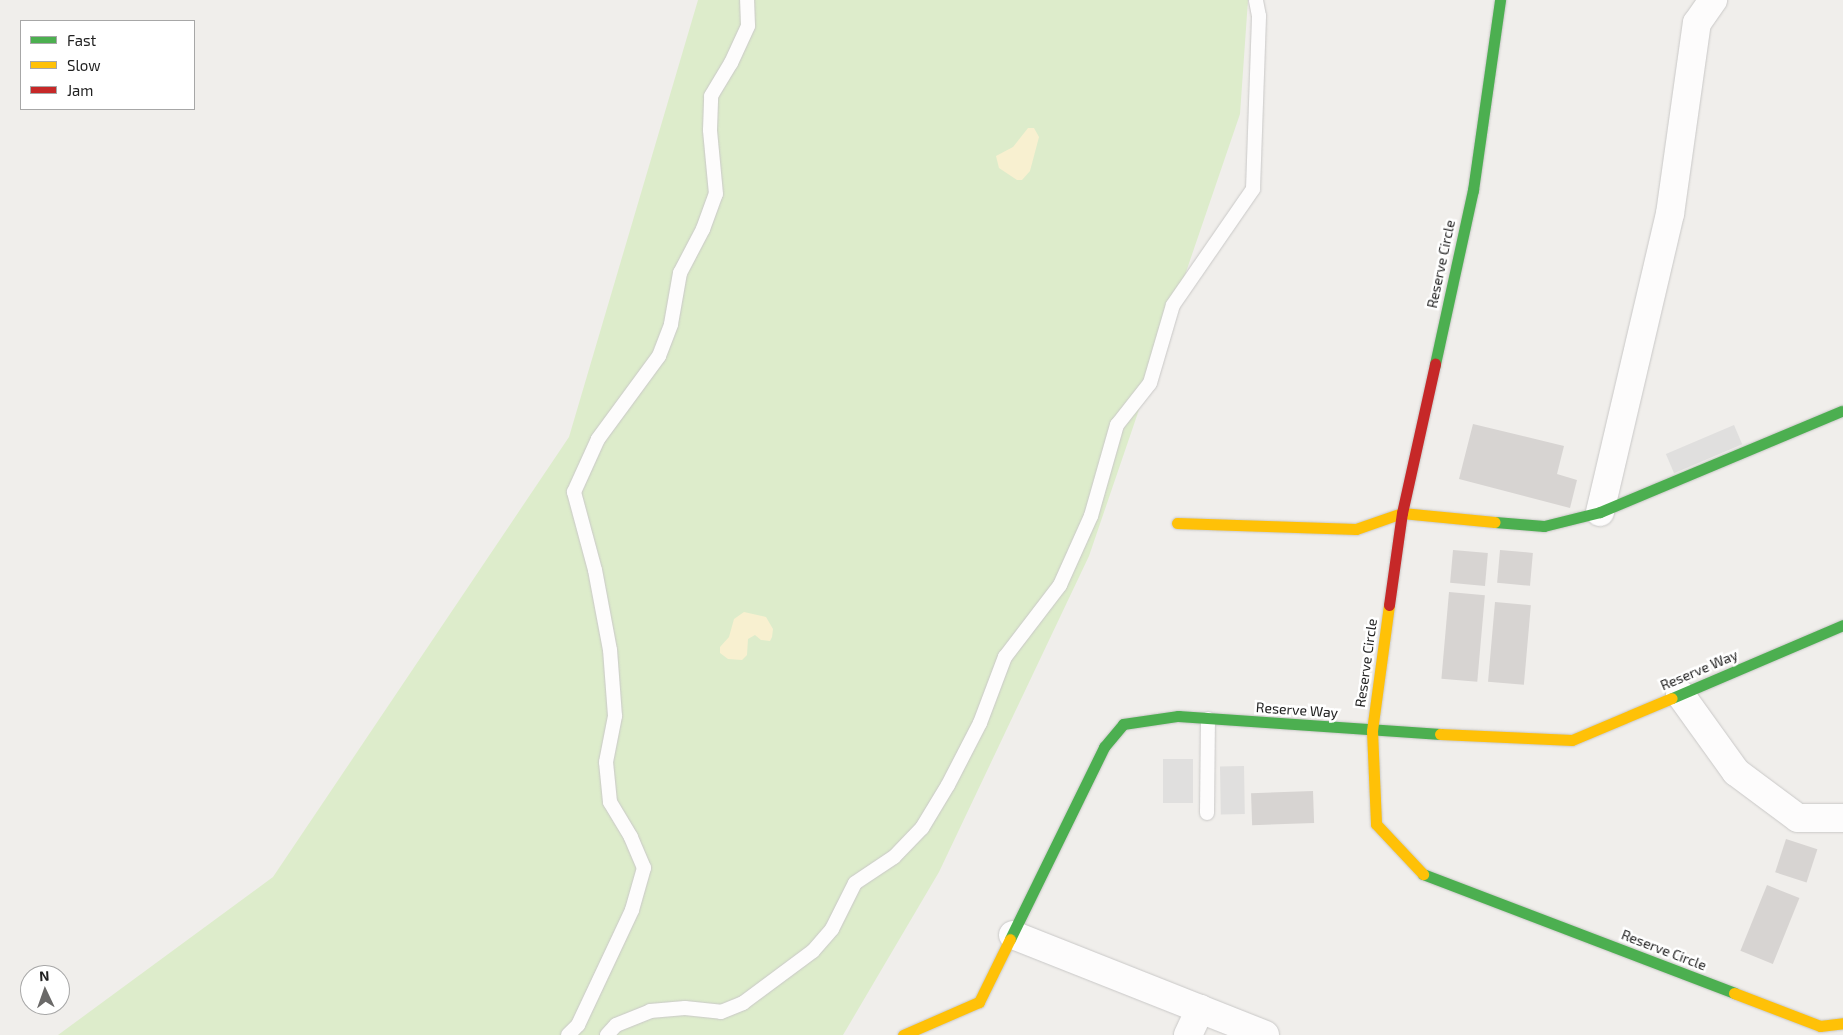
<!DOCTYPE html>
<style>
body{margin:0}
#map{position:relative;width:1843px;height:1035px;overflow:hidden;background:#f0eeeb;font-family:"Exo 2",sans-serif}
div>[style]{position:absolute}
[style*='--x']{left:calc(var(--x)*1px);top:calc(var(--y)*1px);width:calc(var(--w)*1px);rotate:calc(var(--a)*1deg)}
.grass>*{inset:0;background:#ddeccb}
.sand>*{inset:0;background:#f8f0d0}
.parking>*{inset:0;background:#e0dfde;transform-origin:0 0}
.building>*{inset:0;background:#d7d4d2;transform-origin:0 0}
.roads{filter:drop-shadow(0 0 1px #c9c8c7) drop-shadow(0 0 1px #c9c8c7)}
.lane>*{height:14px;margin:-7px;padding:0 7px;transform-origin:7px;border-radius:7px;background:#fdfcfc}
.street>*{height:28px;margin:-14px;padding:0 14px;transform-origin:14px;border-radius:14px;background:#fdfcfc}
.fast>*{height:11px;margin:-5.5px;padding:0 5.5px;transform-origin:5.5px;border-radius:5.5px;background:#4caf50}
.slow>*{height:11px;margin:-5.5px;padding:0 5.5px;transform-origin:5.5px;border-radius:5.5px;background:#ffc107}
.jam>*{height:11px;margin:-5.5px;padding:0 5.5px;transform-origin:5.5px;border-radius:5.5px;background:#c62828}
span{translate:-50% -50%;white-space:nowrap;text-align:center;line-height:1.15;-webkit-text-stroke:5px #fff;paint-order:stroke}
.street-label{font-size:14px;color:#222}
.legend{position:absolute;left:20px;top:20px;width:175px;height:90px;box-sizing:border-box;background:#fff;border:1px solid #a7a7a7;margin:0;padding:6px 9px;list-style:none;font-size:15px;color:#222}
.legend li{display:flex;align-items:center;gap:10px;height:25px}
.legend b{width:25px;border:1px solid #a7a7a7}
.north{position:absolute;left:20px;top:965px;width:50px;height:50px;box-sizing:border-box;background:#fff;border:1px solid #a7a7a7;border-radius:50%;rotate:357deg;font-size:14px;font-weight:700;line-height:20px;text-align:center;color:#222}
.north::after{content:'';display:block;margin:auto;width:18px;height:22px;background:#6a6968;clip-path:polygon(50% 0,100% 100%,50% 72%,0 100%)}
</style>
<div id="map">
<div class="grass">
<div style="clip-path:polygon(698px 0,1248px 0,1240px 114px,1089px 556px,939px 872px,843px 1035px,58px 1035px,273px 877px,569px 437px)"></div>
</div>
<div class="sand">
<div style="clip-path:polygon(1028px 128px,1034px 128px,1039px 137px,1030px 171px,1022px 180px,1017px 180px,999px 168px,996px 156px,1013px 147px)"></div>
<div style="clip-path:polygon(744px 612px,766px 617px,773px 629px,772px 637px,770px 641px,761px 640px,755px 635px,748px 639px,747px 655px,742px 660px,728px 659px,720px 653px,720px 647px,729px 637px,734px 619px)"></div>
</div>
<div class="parking">
<div style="left:1734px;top:425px;width:21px;height:74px;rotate:67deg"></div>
<div style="left:1163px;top:759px;width:30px;height:44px"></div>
<div style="left:1244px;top:766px;width:48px;height:24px;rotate:89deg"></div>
</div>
<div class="building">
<div style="clip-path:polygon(1473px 424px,1564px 446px,1557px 474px,1577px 480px,1570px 508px,1459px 479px)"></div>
<div style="left:1453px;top:550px;width:35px;height:33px;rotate:5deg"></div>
<div style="left:1500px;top:550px;width:33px;height:33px;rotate:5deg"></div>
<div style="left:1449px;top:592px;width:36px;height:87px;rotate:5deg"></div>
<div style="left:1495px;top:602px;width:36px;height:80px;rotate:5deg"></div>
<div style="left:1313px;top:791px;width:32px;height:62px;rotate:88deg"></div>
<div style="left:1786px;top:839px;width:33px;height:35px;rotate:18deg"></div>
<div style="left:1767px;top:885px;width:35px;height:71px;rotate:22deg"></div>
</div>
<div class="roads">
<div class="lane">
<div style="--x:1207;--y:813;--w:94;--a:-89.4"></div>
<div style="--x:568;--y:1035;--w:14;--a:-45"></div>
<div style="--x:578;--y:1025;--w:127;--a:-64.8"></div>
<div style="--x:632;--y:910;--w:44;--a:-74.1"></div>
<div style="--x:644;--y:868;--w:34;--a:-113"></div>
<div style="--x:631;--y:837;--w:41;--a:-121"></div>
<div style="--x:610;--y:802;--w:40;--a:-95.7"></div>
<div style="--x:606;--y:762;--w:47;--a:-78.9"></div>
<div style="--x:615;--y:716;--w:66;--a:-94.3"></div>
<div style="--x:610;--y:650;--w:81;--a:-100.6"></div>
<div style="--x:595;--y:570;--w:81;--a:-105.1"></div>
<div style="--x:574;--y:492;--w:58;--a:-65.6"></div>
<div style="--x:598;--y:439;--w:103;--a:-53.7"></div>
<div style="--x:659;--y:356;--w:34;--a:-69"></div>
<div style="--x:671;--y:324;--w:52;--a:-80"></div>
<div style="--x:680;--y:273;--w:50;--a:-62.4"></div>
<div style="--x:703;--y:229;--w:37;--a:-70"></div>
<div style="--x:716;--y:194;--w:64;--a:-95.4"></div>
<div style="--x:710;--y:130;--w:34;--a:-88"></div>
<div style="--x:711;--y:96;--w:39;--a:-59"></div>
<div style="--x:731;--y:63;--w:41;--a:-65.3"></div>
<div style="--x:748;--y:26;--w:26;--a:-92"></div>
<div style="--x:607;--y:1035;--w:13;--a:-48"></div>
<div style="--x:616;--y:1025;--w:37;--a:-22"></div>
<div style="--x:650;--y:1011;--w:35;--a:-5"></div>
<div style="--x:685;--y:1008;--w:36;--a:6"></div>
<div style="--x:721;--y:1012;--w:24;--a:-22"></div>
<div style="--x:743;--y:1003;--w:87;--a:-36.6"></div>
<div style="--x:813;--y:951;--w:29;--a:-49"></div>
<div style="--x:832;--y:929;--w:51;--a:-63.4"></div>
<div style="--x:855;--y:883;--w:47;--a:-33.7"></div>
<div style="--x:894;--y:857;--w:40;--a:-46"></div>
<div style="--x:922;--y:828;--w:50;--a:-58.8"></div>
<div style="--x:948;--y:785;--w:70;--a:-62.7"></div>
<div style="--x:980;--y:723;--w:71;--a:-69.3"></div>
<div style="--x:1005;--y:657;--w:91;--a:-52.6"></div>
<div style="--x:1060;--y:585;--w:76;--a:-65.8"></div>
<div style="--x:1091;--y:516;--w:95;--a:-74.1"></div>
<div style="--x:1117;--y:425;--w:53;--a:-51.8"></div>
<div style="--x:1150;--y:383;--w:81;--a:-73.6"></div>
<div style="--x:1173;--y:305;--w:141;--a:-55.4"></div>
<div style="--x:1253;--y:189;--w:173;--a:-88"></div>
<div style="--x:1259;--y:16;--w:16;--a:-101"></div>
</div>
<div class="street">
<div style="--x:1600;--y:512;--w:306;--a:-76.8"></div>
<div style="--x:1670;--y:214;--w:193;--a:-82"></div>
<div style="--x:1697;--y:23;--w:28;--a:-55"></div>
<div style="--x:1680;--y:694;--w:96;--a:54.3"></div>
<div style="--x:1736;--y:772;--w:77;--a:36.6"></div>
<div style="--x:1798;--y:818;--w:45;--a:0"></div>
<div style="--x:1013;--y:935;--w:271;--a:21.6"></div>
<div style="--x:1188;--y:1035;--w:29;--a:-65"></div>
</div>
<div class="fast">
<div style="--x:1435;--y:364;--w:178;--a:-77.7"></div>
<div style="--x:1473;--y:190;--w:192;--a:-81.9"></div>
<div style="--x:1495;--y:522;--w:49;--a:4.7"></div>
<div style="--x:1544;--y:526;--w:58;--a:-14"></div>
<div style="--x:1600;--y:512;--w:262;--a:-22.7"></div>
<div style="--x:1672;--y:698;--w:186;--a:-23.1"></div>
<div style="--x:1423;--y:874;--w:333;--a:20.9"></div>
<div style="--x:1010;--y:939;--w:214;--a:-63.9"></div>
<div style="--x:1104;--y:747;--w:30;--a:-50"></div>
<div style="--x:1123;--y:724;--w:56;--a:-8.3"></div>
<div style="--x:1178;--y:716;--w:263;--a:3.9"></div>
</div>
<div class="slow">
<div style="--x:1177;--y:523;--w:179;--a:1.9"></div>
<div style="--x:1356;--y:529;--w:49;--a:-19.2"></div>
<div style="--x:1402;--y:513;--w:93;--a:5.5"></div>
<div style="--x:1389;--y:605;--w:127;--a:97.7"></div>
<div style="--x:1372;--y:731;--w:93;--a:87.5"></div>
<div style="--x:1376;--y:824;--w:69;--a:46.8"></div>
<div style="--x:1440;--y:734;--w:132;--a:2.6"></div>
<div style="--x:1572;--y:740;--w:108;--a:-22.8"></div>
<div style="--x:1734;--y:993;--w:92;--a:21"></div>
<div style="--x:1820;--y:1026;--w:23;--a:-7"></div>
<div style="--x:903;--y:1035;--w:83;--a:-23.5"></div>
<div style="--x:979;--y:1002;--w:70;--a:-63.8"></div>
</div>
<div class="jam">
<div style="--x:1389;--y:605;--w:93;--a:-82"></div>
<div style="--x:1402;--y:513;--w:153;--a:-77.5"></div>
</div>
</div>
<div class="street-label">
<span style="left:1441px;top:264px;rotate:-78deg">Reserve Circle</span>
<span style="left:1366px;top:663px;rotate:-82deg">Reserve Circle</span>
<span style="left:1699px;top:670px;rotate:-23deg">Reserve Way</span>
<span style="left:1297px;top:710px;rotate:4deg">Reserve Way</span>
<span style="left:1664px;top:950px;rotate:21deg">Reserve Circle</span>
</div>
<ul class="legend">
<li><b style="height:6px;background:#4caf50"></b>Fast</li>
<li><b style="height:6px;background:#ffc107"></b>Slow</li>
<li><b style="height:6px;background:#c62828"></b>Jam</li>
</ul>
<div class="north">N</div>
</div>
